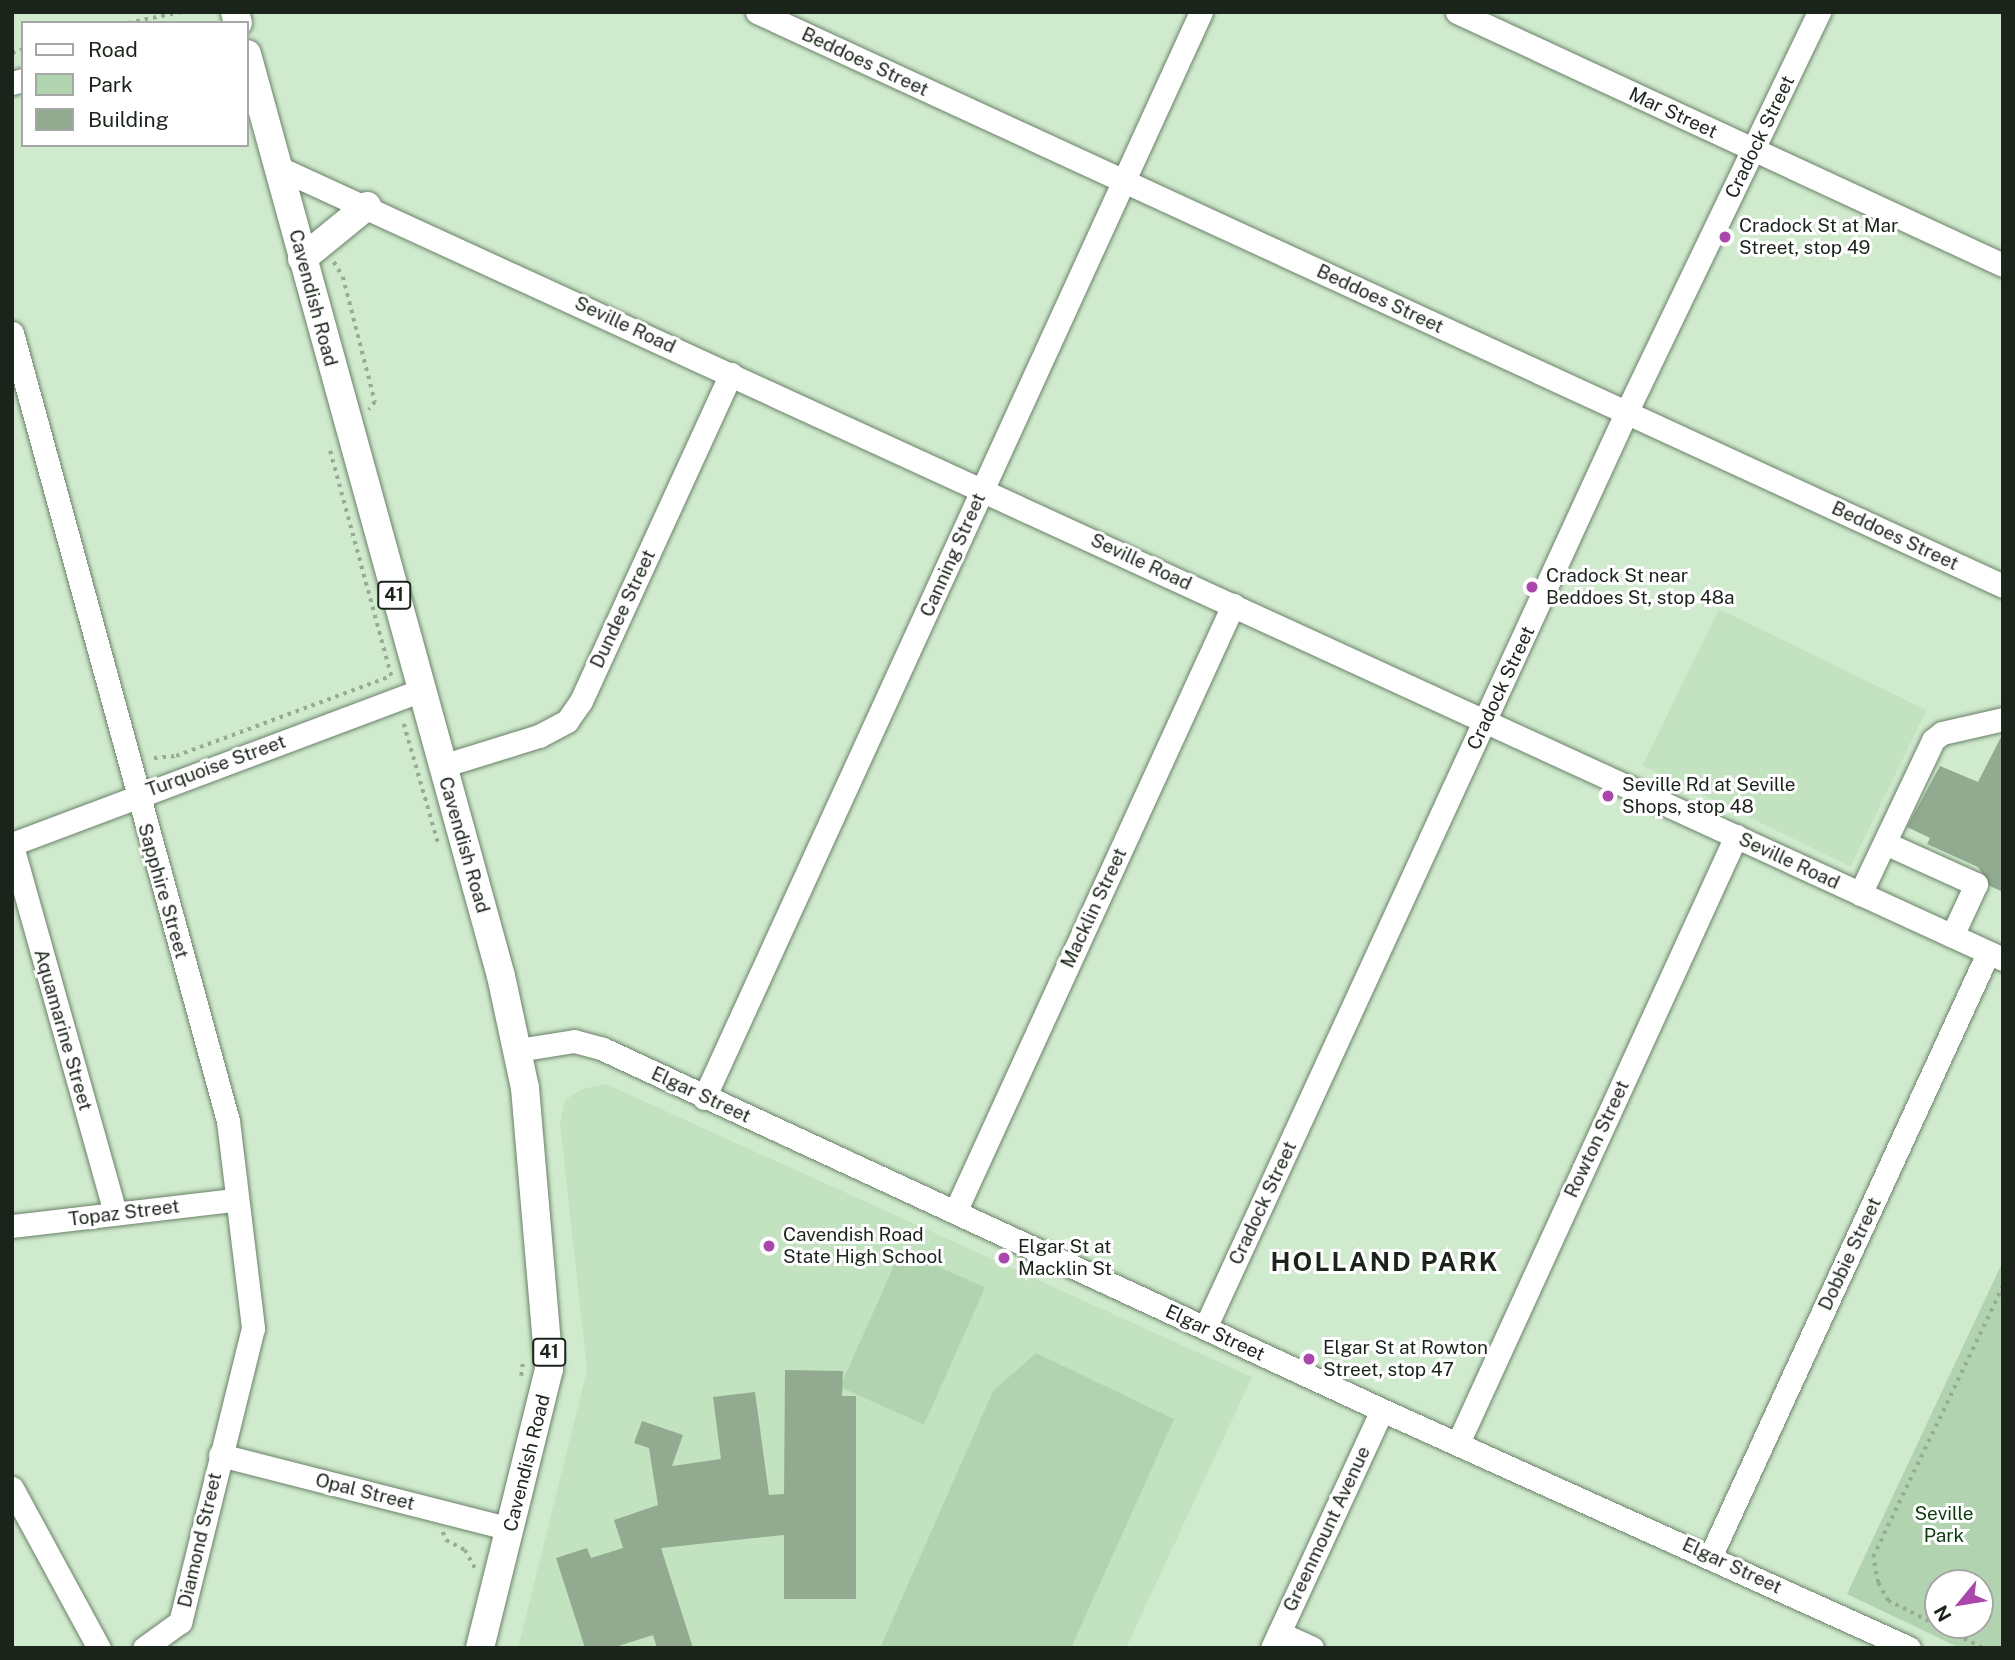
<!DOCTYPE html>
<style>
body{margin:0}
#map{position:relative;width:2015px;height:1660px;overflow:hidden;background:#d0eace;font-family:"Public Sans",sans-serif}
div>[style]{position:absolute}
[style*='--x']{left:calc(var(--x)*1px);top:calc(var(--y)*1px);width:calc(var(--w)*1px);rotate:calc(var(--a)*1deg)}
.built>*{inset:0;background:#c3e2c0;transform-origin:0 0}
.green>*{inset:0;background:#b2d3b0;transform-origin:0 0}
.building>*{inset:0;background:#92ab90}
.path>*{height:3.5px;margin-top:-1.75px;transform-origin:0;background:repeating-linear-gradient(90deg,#96ab94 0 3.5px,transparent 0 8.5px)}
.roads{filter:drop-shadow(0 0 2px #6a8268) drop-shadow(0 0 2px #6a8268)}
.minor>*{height:23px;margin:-11.5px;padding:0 11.5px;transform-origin:11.5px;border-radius:11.5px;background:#fff}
.major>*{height:28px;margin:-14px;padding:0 14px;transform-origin:14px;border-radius:14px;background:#fff}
.dots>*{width:19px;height:19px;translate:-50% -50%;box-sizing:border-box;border:4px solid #fff;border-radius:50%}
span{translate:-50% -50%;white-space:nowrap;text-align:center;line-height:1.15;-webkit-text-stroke:6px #fff;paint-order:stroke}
.shield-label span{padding:2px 5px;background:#fff;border:2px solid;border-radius:5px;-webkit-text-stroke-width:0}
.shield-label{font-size:18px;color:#1b241a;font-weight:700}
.street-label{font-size:19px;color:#1b241a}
.poi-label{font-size:19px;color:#1b241a}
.left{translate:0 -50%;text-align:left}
.park-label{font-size:19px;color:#083d09}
.district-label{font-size:26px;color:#1b241a;font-weight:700;letter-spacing:2px}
.frame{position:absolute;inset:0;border:14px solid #1b241a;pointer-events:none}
.legend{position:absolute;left:21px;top:21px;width:228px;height:126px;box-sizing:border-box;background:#fff;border:2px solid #a4a7a3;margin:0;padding:9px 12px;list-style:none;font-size:21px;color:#1b241a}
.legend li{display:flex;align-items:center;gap:14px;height:35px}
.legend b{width:35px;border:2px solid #a4a7a3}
.north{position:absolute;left:1924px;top:1569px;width:70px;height:70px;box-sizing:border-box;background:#fff;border:2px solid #a4a7a3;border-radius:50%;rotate:240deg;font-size:19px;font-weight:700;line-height:28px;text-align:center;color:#1b241a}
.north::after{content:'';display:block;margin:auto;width:24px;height:32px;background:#aa46ac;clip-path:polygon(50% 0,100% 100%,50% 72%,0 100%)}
</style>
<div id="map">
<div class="built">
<div style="left:1719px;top:609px;width:231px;height:174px;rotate:26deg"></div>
<div style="clip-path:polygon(606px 1084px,1252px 1377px,1126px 1648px,518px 1648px,587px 1370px,560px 1123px,565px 1100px,583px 1089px)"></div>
</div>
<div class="green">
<div style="left:901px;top:1250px;width:92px;height:150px;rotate:24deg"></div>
<div style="clip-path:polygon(evenodd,2003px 1261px,2003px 1648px,1960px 1648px,1847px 1594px,2003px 1261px,1938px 1583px,1980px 1583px,1980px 1625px,1938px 1625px,1938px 1583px)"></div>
<div style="clip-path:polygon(1036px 1353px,1174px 1419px,1071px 1648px,880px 1648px,993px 1391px)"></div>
</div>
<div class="building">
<div style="clip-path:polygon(2003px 733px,2003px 892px,1990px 886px,1978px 867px,1927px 844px,1930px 838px,1907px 827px,1940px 766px,1978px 782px)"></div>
<div style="clip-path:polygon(785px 1370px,843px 1371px,842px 1396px,856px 1396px,856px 1599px,784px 1599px,784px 1535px,661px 1548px,693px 1648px,657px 1648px,653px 1635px,612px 1648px,585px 1648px,556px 1558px,587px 1548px,591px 1558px,623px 1548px,614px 1520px,658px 1505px,649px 1448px,634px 1443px,642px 1421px,683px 1435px,672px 1466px,721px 1459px,713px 1397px,755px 1392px,769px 1495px,784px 1494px)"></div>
</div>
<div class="path">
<div style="--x:128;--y:23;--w:54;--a:-11.7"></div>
<div style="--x:12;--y:53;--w:12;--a:-20"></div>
<div style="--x:334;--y:262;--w:17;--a:59"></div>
<div style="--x:343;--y:277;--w:129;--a:75.6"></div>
<div style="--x:375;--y:402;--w:10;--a:127"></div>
<div style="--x:404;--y:724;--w:127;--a:74"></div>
<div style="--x:154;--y:758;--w:22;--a:-5"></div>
<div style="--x:176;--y:756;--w:229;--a:-20.4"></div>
<div style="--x:391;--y:676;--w:236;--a:-105.2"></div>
<div style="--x:521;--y:1376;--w:17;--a:-83"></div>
<div style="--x:443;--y:1532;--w:9;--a:69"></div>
<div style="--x:446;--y:1540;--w:21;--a:28"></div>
<div style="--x:465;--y:1550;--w:21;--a:61"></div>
<div style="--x:1982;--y:1648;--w:105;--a:-153.4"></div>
<div style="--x:1888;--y:1601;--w:21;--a:-119"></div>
<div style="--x:1878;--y:1583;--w:26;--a:-101"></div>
<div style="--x:1873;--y:1557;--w:301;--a:-64.4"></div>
</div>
<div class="roads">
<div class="minor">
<div style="--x:757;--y:12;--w:1372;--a:24.73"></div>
<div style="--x:1457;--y:12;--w:602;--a:24.86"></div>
<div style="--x:12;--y:83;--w:11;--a:-15"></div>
<div style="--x:277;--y:167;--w:1899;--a:24.65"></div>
<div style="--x:12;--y:333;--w:817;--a:74.67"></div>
<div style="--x:228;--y:1121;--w:209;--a:83.1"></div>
<div style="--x:253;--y:1328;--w:303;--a:103.9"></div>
<div style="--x:180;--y:1622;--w:44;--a:144.2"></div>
<div style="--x:442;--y:766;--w:102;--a:-17.2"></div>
<div style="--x:539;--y:736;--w:32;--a:-28"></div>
<div style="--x:567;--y:721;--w:24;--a:-55"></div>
<div style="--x:581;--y:701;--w:360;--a:-65.4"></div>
<div style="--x:1885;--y:843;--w:100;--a:24.3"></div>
<div style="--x:1976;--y:884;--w:57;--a:114.8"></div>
<div style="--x:12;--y:844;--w:437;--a:-20.6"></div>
<div style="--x:12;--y:846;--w:381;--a:74.3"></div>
<div style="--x:1860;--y:894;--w:170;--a:-64.6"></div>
<div style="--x:1933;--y:740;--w:11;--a:-38"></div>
<div style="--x:1942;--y:733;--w:63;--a:-12.9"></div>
<div style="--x:518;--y:1050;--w:57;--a:-9.1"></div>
<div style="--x:574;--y:1041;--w:30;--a:15"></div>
<div style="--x:603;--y:1049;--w:859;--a:24.86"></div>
<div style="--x:1382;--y:1410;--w:578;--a:24.3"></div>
<div style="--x:704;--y:1098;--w:1194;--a:-65.41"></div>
<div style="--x:955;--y:1212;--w:668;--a:-65.39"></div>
<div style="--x:12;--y:1226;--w:225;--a:-6.7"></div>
<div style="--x:1205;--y:1328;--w:1007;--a:-65.29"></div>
<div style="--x:1626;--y:413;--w:445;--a:-64.3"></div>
<div style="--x:1458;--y:1443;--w:668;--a:-65.39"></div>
<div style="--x:220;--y:1455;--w:300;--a:14.3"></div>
<div style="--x:12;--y:1488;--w:182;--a:61.5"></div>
<div style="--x:1711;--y:1555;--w:663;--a:-65.29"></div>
<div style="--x:1279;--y:1633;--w:36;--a:24"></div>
<div style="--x:1272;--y:1648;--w:262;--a:-65.2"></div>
</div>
<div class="major">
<div style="--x:235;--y:12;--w:11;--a:75"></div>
<div style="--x:247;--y:54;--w:956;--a:74.6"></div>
<div style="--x:501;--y:976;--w:115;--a:77.9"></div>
<div style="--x:525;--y:1088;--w:282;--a:85.1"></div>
<div style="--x:549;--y:1369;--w:287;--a:103.9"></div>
<div style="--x:302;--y:259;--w:84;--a:-39.2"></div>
</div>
</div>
<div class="dots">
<div style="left:1725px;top:237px;background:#aa46ac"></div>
<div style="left:1532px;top:587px;background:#aa46ac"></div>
<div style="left:1608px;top:796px;background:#aa46ac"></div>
<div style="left:769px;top:1246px;background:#aa46ac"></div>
<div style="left:1004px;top:1258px;background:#aa46ac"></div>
<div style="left:1309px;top:1359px;background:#aa46ac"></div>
</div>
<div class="shield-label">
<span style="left:394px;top:595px">41</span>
<span style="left:549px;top:1352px">41</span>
</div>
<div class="street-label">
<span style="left:865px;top:62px;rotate:25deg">Beddoes Street</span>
<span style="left:1673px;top:113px;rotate:25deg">Mar Street</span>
<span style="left:1760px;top:137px;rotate:-64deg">Cradock Street</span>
<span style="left:313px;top:298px;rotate:75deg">Cavendish Road</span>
<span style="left:1380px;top:299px;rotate:25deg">Beddoes Street</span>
<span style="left:625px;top:325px;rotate:25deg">Seville Road</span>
<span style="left:1895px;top:536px;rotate:25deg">Beddoes Street</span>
<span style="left:953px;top:555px;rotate:-66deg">Canning Street</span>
<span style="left:1141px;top:562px;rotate:25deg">Seville Road</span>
<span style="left:623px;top:609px;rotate:-65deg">Dundee Street</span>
<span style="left:1501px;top:688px;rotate:-65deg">Cradock Street</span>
<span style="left:216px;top:766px;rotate:-20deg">Turquoise Street</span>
<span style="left:464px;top:845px;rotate:74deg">Cavendish Road</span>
<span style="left:1789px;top:861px;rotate:25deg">Seville Road</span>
<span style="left:163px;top:891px;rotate:74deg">Sapphire Street</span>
<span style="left:1094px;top:908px;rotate:-65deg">Macklin Street</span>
<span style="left:63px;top:1030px;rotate:74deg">Aquamarine Street</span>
<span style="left:701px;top:1095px;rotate:25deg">Elgar Street</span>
<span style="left:1597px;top:1139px;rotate:-65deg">Rowton Street</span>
<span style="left:1263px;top:1203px;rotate:-65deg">Cradock Street</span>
<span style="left:124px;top:1213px;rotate:-7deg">Topaz Street</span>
<span style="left:1850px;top:1254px;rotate:-65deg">Dobbie Street</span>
<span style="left:1215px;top:1333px;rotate:25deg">Elgar Street</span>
<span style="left:527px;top:1463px;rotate:-76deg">Cavendish Road</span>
<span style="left:365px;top:1492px;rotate:14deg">Opal Street</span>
<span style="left:1327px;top:1529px;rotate:-65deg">Greenmount Avenue</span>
<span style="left:200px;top:1540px;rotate:-77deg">Diamond Street</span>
<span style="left:1732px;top:1566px;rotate:25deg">Elgar Street</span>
</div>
<div class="poi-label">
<span class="left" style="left:1739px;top:237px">Cradock St at Mar<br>Street, stop 49</span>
<span class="left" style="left:1546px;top:587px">Cradock St near<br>Beddoes St, stop 48a</span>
<span class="left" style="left:1622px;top:796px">Seville Rd at Seville<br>Shops, stop 48</span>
<span class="left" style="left:783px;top:1246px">Cavendish Road<br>State High School</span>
<span class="left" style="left:1018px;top:1258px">Elgar St at<br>Macklin St</span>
<span class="left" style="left:1323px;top:1359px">Elgar St at Rowton<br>Street, stop 47</span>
</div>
<div class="park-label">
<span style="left:1944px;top:1525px">Seville<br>Park</span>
</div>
<div class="district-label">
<span style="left:1385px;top:1262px">HOLLAND PARK</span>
</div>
<div class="frame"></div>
<ul class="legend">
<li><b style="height:9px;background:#fff"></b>Road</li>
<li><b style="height:19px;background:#b2d3b0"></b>Park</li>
<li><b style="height:19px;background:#92ab90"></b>Building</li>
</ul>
<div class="north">N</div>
</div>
